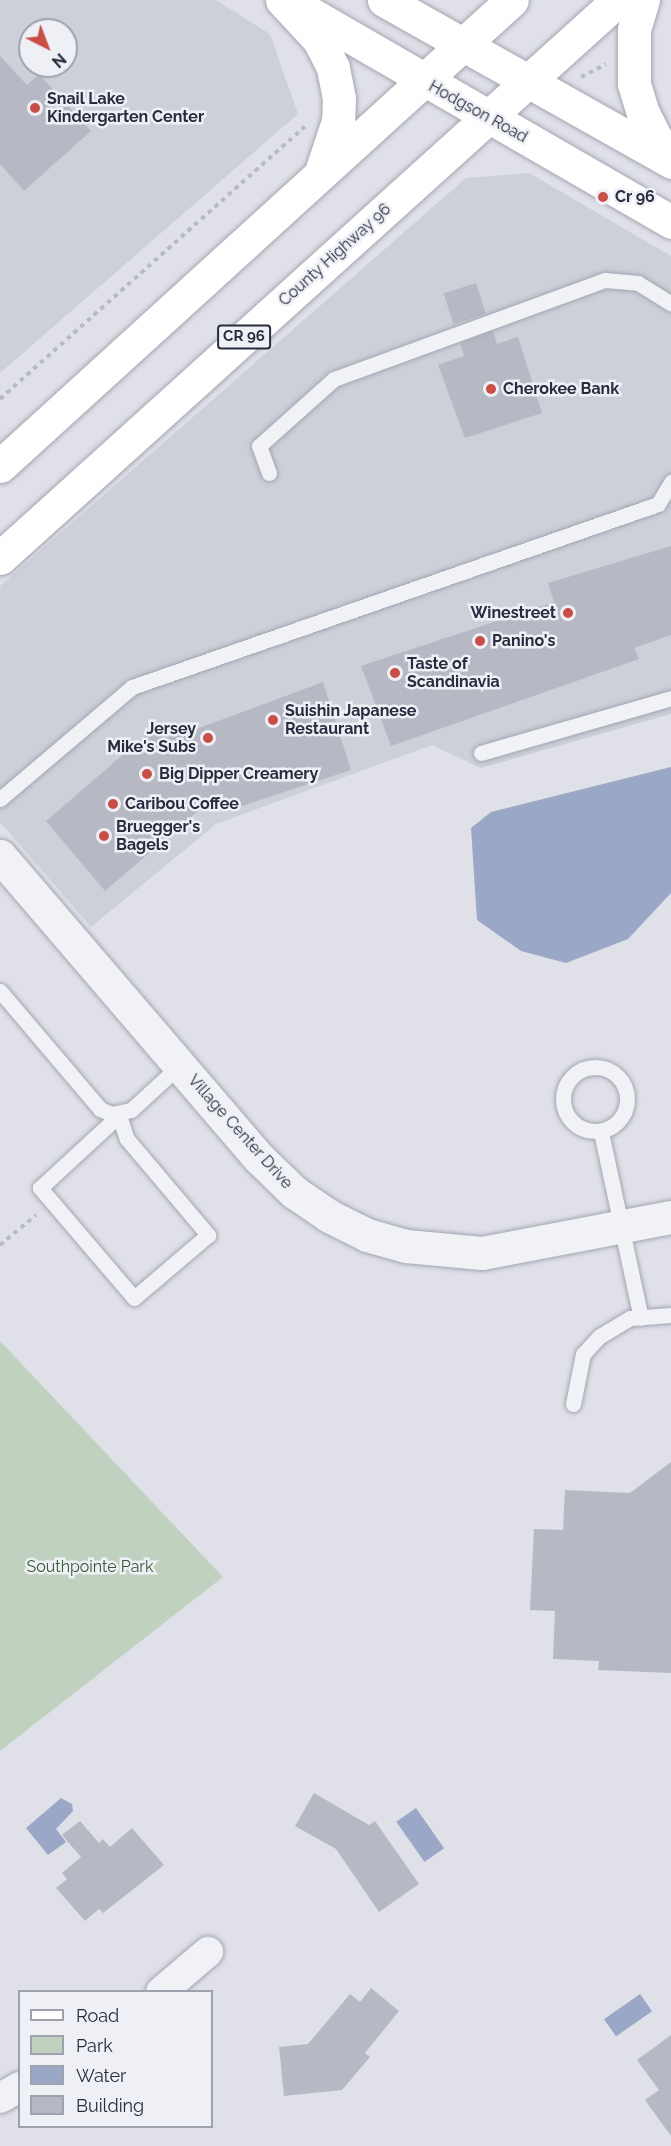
<!DOCTYPE html>
<style>
body{margin:0}
#map{position:relative;width:671px;height:2146px;overflow:hidden;background:#dfe0e8;font-family:Raleway,sans-serif}
div>[style]{position:absolute}
[style*='--x']{left:calc(var(--x)*1px);top:calc(var(--y)*1px);width:calc(var(--w)*1px);rotate:calc(var(--a)*1deg)}
.built>*{inset:0;background:#cdcfd9}
.green>*{inset:0;background:#c1d1c0}
.water>*{inset:0;background:#9ba7c6;transform-origin:0 0}
.building>*{inset:0;background:#b6b9c4;transform-origin:0 0}
.path>*{height:4px;margin-top:-2px;transform-origin:0;background:repeating-linear-gradient(90deg,#b9bbc2 0 4.5px,transparent 0 9px)}
.roads{filter:drop-shadow(0 0 2px #a4a6b2) drop-shadow(0 0 2px #a4a6b2)}
.service>*{height:15px;margin:-7.5px;padding:0 7.5px;transform-origin:7.5px;border-radius:7.5px;background:#f1f2f6}
.service>.ring{margin:-7.5px;padding:0;box-sizing:content-box;background:none;border:15px solid #f1f2f6;border-radius:50%}
.minor>*{height:30px;margin:-15px;padding:0 15px;transform-origin:15px;border-radius:15px;background:#f1f2f6}
.tertiary>*{height:33px;margin:-16.5px;padding:0 16.5px;transform-origin:16.5px;border-radius:16.5px;background:#f1f2f6}
.secondary>*{height:33px;margin:-16.5px;padding:0 16.5px;transform-origin:16.5px;border-radius:16.5px;background:#fff}
.primary>*{height:33px;margin:-16.5px;padding:0 16.5px;transform-origin:16.5px;border-radius:16.5px;background:#fff}
.dots>*{width:16px;height:16px;translate:-50% -50%;box-sizing:border-box;border:3px solid #eef0f5;border-radius:50%}
span{translate:-50% -50%;white-space:nowrap;text-align:center;line-height:1.15;-webkit-text-stroke:5px #eef0f5;paint-order:stroke}
.shield-label span{padding:2px 4px;background:#eef0f5;border:2px solid;border-radius:4px;-webkit-text-stroke-width:0}
.shield-label{font-size:15px;color:#282c3e;font-weight:700}
.poi-label{font-size:16px;color:#282c3e;font-weight:700}
.left{translate:0 -50%;text-align:left}
.right{translate:-100% -50%;text-align:right}
.street-label{font-size:16px;color:#282c3e}
.park-label{font-size:16px;color:#365937}
.legend{position:absolute;left:18px;top:1990px;width:195px;height:138px;box-sizing:border-box;background:#eef0f5;border:2px solid #9fa2ac;margin:0;padding:8px 10px;list-style:none;font-size:18px;color:#282c3e}
.legend li{display:flex;align-items:center;gap:12px;height:30px}
.legend b{width:30px;border:2px solid #9fa2ac}
.north{position:absolute;left:18px;top:18px;width:60px;height:60px;box-sizing:border-box;background:#eef0f5;border:2px solid #9fa2ac;border-radius:50%;rotate:138deg;font-size:16px;font-weight:700;line-height:24px;text-align:center;color:#282c3e}
.north::after{content:'';display:block;margin:auto;width:21px;height:27px;background:#c94e48;clip-path:polygon(50% 0,100% 100%,50% 72%,0 100%)}
</style>
<div id="map">
<div class="built">
<div style="clip-path:polygon(evenodd,0 0,216px 0,270px 34px,298px 114px,0 373px,0 0,30px 30px,66px 30px,66px 66px,30px 66px,30px 30px)"></div>
<div style="clip-path:polygon(529px 173px,671px 256px,671px 714px,481px 768px,432px 745px,216px 824px,91px 927px,0 822px,0 586px,466px 178px)"></div>
</div>
<div class="green">
<div style="clip-path:polygon(0 1341px,223px 1577px,0 1751px)"></div>
</div>
<div class="water">
<div style="clip-path:polygon(671px 767px,671px 893px,628px 939px,566px 963px,521px 951px,477px 920px,471px 828px,491px 812px)"></div>
<div style="clip-path:polygon(61px 1798px,72px 1804px,73px 1811px,56px 1829px,66px 1842px,48px 1855px,26px 1828px)"></div>
<div style="left:416px;top:1808px;width:49px;height:24px;rotate:55deg"></div>
<div style="left:640px;top:1994px;width:21px;height:44px;rotate:55deg"></div>
</div>
<div class="building">
<div style="clip-path:polygon(0 56px,27px 85px,39px 74px,91px 131px,24px 191px,0 164px)"></div>
<div style="left:476px;top:283px;width:32px;height:34px;rotate:72deg"></div>
<div style="clip-path:polygon(493px 331px,497px 344px,518px 337px,542px 413px,465px 438px,438px 365px,464px 356px,460px 343px)"></div>
<div style="clip-path:polygon(671px 546px,671px 635px,634px 648px,639px 659px,391px 746px,361px 666px,554px 602px,548px 583px)"></div>
<div style="clip-path:polygon(323px 682px,351px 770px,236px 808px,206px 804px,105px 891px,46px 821px,147px 734px,183px 734px)"></div>
<div style="clip-path:polygon(671px 1462px,671px 1673px,598px 1670px,599px 1661px,553px 1659px,555px 1611px,530px 1610px,534px 1529px,563px 1530px,565px 1490px,630px 1493px)"></div>
<div style="clip-path:polygon(314px 1793px,369px 1825px,375px 1821px,419px 1884px,379px 1912px,336px 1849px,295px 1826px)"></div>
<div style="clip-path:polygon(80px 1821px,99px 1843px,103px 1839px,110px 1847px,132px 1828px,164px 1865px,103px 1913px,99px 1909px,85px 1921px,56px 1888px,67px 1879px,62px 1873px,81px 1857px,62px 1835px)"></div>
<div style="clip-path:polygon(371px 1988px,399px 2011px,365px 2053px,370px 2057px,342px 2090px,284px 2096px,279px 2047px,308px 2044px,350px 1994px,360px 2002px)"></div>
<div style="clip-path:polygon(671px 2035px,671px 2136px,645px 2100px,659px 2090px,637px 2060px)"></div>
</div>
<div class="path">
<div style="--x:581;--y:77;--w:28;--a:-27"></div>
<div style="--x:0;--y:399;--w:409;--a:-41.8"></div>
<div style="--x:0;--y:1245;--w:47;--a:-39.8"></div>
</div>
<div class="roads">
<div class="service">
<div style="--x:269;--y:473;--w:29;--a:-110"></div>
<div style="--x:259;--y:446;--w:101;--a:-41.8"></div>
<div style="--x:334;--y:379;--w:289;--a:-20.1"></div>
<div style="--x:605;--y:280;--w:33;--a:5"></div>
<div style="--x:638;--y:283;--w:39;--a:32"></div>
<div style="--x:481;--y:753;--w:198;--a:-16.1"></div>
<div style="--x:0;--y:799;--w:173;--a:-40.3"></div>
<div style="--x:132;--y:687;--w:557;--a:-19.18"></div>
<div style="--x:658;--y:504;--w:26;--a:-59"></div>
<div style="--x:0;--y:991;--w:155;--a:49.7"></div>
<div style="--x:100;--y:1109;--w:12;--a:24"></div>
<div style="--x:111;--y:1114;--w:20;--a:-11"></div>
<div style="--x:131;--y:1110;--w:67;--a:-42.6"></div>
<div class="ring" style="left:563px;top:1067px;width:49px;height:49px"></div>
<div style="--x:119;--y:1115;--w:25;--a:72"></div>
<div style="--x:127;--y:1139;--w:126;--a:49.8"></div>
<div style="--x:208;--y:1235;--w:97;--a:139.6"></div>
<div style="--x:134;--y:1298;--w:145;--a:-130.5"></div>
<div style="--x:40;--y:1188;--w:108;--a:-42.7"></div>
<div style="--x:601;--y:1132;--w:190;--a:77.9"></div>
<div style="--x:573;--y:1404;--w:51;--a:-78.7"></div>
<div style="--x:583;--y:1354;--w:25;--a:-47"></div>
<div style="--x:600;--y:1336;--w:35;--a:-31"></div>
<div style="--x:630;--y:1318;--w:41;--a:-4.2"></div>
</div>
<div class="minor">
<div style="--x:161;--y:1992;--w:62;--a:-40.4"></div>
<div style="--x:0;--y:2098;--w:23;--a:-29"></div>
</div>
<div class="tertiary">
<div style="--x:0;--y:856;--w:398;--a:49.4"></div>
<div style="--x:259;--y:1158;--w:49;--a:44.2"></div>
<div style="--x:294;--y:1192;--w:42;--a:34.4"></div>
<div style="--x:329;--y:1216;--w:42;--a:26.6"></div>
<div style="--x:367;--y:1235;--w:41;--a:15.8"></div>
<div style="--x:406;--y:1246;--w:76;--a:5.3"></div>
<div style="--x:482;--y:1253;--w:192;--a:-10.8"></div>
</div>
<div class="secondary">
<div style="--x:287;--y:0;--w:444;--a:30"></div>
<div style="--x:384;--y:0;--w:330;--a:29.4"></div>
</div>
<div class="primary">
<div style="--x:282;--y:0;--w:54;--a:47.2"></div>
<div style="--x:319;--y:40;--w:31;--a:63"></div>
<div style="--x:333;--y:68;--w:31;--a:79"></div>
<div style="--x:339;--y:98;--w:23;--a:92"></div>
<div style="--x:338;--y:121;--w:54;--a:108.4"></div>
<div style="--x:643;--y:0;--w:30;--a:107"></div>
<div style="--x:634;--y:29;--w:55;--a:90"></div>
<div style="--x:634;--y:84;--w:30;--a:73"></div>
<div style="--x:643;--y:113;--w:31;--a:63"></div>
<div style="--x:657;--y:141;--w:21;--a:49"></div>
<div style="--x:0;--y:466;--w:692;--a:-42.31"></div>
<div style="--x:0;--y:558;--w:833;--a:-42.08"></div>
</div>
</div>
<div class="dots">
<div style="left:35px;top:108px;background:#c94e48"></div>
<div style="left:603px;top:197px;background:#c94e48"></div>
<div style="left:491px;top:389px;background:#c94e48"></div>
<div style="left:568px;top:613px;background:#c94e48"></div>
<div style="left:480px;top:641px;background:#c94e48"></div>
<div style="left:395px;top:673px;background:#c94e48"></div>
<div style="left:273px;top:720px;background:#c94e48"></div>
<div style="left:208px;top:738px;background:#c94e48"></div>
<div style="left:147px;top:774px;background:#c94e48"></div>
<div style="left:113px;top:804px;background:#c94e48"></div>
<div style="left:104px;top:836px;background:#c94e48"></div>
</div>
<div class="shield-label">
<span style="left:244px;top:337px">CR 96</span>
</div>
<div class="poi-label">
<span class="left" style="left:47px;top:108px">Snail Lake<br>Kindergarten Center</span>
<span class="left" style="left:615px;top:197px">Cr 96</span>
<span class="left" style="left:503px;top:389px">Cherokee Bank</span>
<span class="right" style="left:556px;top:613px">Winestreet</span>
<span class="left" style="left:492px;top:641px">Panino's</span>
<span class="left" style="left:407px;top:673px">Taste of<br>Scandinavia</span>
<span class="left" style="left:285px;top:720px">Suishin Japanese<br>Restaurant</span>
<span class="right" style="left:196px;top:738px">Jersey<br>Mike's Subs</span>
<span class="left" style="left:159px;top:774px">Big Dipper Creamery</span>
<span class="left" style="left:125px;top:804px">Caribou Coffee</span>
<span class="left" style="left:116px;top:836px">Bruegger's<br>Bagels</span>
</div>
<div class="street-label">
<span style="left:478px;top:112px;rotate:29deg">Hodgson Road</span>
<span style="left:335px;top:255px;rotate:-42deg">County Highway 96</span>
<span style="left:240px;top:1132px;rotate:48deg">Village Center Drive</span>
</div>
<div class="park-label">
<span style="left:90px;top:1567px">Southpointe Park</span>
</div>
<ul class="legend">
<li><b style="height:8px;background:#fff"></b>Road</li>
<li><b style="height:16px;background:#c1d1c0"></b>Park</li>
<li><b style="height:16px;background:#9ba7c6"></b>Water</li>
<li><b style="height:16px;background:#b6b9c4"></b>Building</li>
</ul>
<div class="north">N</div>
</div>
